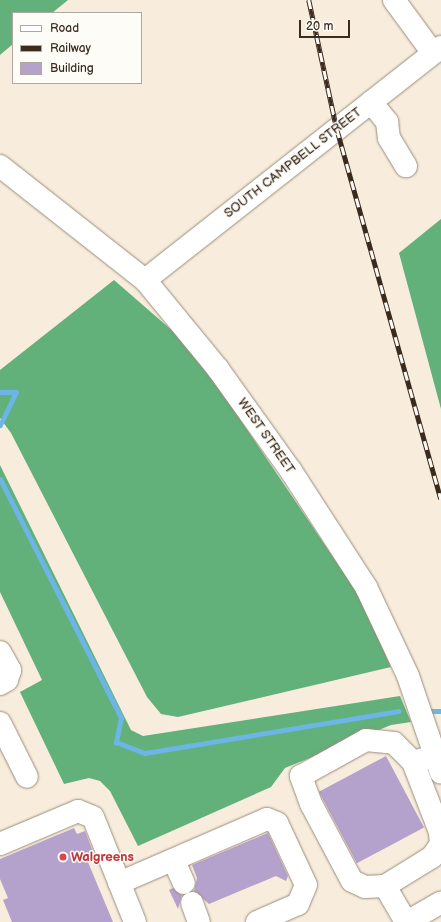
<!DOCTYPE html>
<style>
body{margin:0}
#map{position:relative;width:441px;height:922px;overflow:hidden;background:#f8eddc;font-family:"Balsamiq Sans",sans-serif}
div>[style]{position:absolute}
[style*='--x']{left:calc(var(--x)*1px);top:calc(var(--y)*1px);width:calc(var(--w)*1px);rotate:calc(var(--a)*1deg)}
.forest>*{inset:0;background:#62b07a}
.stream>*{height:5px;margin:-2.5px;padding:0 2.5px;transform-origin:2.5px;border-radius:2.5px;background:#6db5e5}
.building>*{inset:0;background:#b4a2cc;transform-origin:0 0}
.roads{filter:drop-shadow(0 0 1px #9a8c7d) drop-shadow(0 0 1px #9a8c7d)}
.minor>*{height:22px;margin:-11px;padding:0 11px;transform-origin:11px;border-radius:11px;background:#fff}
.major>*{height:22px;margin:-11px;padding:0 11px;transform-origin:11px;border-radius:11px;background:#fff}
.rail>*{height:4.5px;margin-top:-2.25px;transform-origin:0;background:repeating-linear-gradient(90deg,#fdfcf7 0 9px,#3b2a1e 0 18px);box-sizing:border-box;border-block:1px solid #3b2a1e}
.dots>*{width:11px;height:11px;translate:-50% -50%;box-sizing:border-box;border:2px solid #fdfcf7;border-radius:50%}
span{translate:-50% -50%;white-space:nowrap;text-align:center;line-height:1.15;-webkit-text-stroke:3px #fdfcf7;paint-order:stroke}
.street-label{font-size:13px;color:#3b2a1e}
.health-label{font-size:13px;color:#be3a42;font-weight:700}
.left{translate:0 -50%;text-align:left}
.legend{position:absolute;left:12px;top:12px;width:130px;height:72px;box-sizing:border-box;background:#fdfcf7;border:1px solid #afa8a0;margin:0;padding:5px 7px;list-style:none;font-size:12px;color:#3b2a1e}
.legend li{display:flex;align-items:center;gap:8px;height:20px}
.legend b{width:20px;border:1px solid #afa8a0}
.scale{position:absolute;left:299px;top:20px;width:51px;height:18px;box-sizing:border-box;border:2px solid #3b2a1e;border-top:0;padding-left:5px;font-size:12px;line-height:14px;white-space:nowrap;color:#3b2a1e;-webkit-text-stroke:3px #fdfcf7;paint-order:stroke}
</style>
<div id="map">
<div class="forest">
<div style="clip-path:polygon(0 0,68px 0,52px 13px,13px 13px,13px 44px,0 55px)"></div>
<div style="clip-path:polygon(441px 219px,441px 409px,399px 253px)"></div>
<div style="clip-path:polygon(114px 280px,175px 333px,221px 391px,360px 597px,391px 667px,178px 717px,161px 714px,147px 697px,11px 433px,0 418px,0 370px)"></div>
<div style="clip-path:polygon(0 465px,131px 730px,143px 736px,400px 696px,411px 722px,391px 725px,285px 768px,271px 787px,138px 846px,110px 791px,100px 781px,89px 778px,64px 784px,20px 692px,42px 680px,0 592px)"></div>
</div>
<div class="stream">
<div style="--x:0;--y:392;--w:16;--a:0"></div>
<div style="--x:16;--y:392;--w:37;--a:116"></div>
<div style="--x:0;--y:479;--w:268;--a:63.1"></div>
<div style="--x:121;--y:718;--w:25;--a:102"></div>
<div style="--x:116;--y:742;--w:31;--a:21"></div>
<div style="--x:145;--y:753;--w:257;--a:-9.4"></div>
<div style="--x:428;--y:711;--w:13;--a:0"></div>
</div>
<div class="building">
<div style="left:386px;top:756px;width:81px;height:76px;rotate:62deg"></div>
<div style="clip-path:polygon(74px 828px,77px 834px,85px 831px,93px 852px,85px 855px,113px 922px,12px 922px,3px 900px,8px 898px,0 879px,0 859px)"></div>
<div style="clip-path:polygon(268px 833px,288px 876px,286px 881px,276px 876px,209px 904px,194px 891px,197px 878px,192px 865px)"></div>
<div style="clip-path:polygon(173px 888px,182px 895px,178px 909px,169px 890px)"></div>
</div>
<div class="roads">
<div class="minor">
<div style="--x:394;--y:0;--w:66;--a:53.7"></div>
<div style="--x:371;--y:102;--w:26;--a:51"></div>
<div style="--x:387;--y:122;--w:16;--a:83"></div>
<div style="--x:389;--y:138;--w:33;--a:59"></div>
<div style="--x:0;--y:166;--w:184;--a:38.2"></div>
<div style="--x:145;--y:280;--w:115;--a:50.6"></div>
<div style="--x:218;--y:369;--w:125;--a:54.4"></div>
<div style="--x:291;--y:471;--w:138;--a:57.1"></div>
<div style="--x:366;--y:587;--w:98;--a:64.7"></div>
<div style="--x:408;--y:676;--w:102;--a:71.2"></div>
<div style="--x:145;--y:280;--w:377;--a:-38.2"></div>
<div style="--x:0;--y:652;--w:21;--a:61"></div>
<div style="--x:10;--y:670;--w:10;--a:107"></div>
<div style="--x:7;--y:680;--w:8;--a:150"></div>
<div style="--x:0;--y:723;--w:60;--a:63.4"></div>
<div style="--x:0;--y:844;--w:85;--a:-22.9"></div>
<div style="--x:78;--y:811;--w:16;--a:22"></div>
<div style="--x:93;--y:817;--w:113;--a:68.2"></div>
<div style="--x:174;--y:861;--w:24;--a:66"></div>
<div style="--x:119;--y:883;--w:161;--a:-23.4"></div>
<div style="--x:267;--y:819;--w:11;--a:22"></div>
<div style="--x:277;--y:823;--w:68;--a:64.9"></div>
<div style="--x:306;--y:885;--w:21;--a:113"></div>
<div style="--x:298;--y:904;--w:45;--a:156.3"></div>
<div style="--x:385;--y:886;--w:20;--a:177"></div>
<div style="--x:365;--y:887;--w:14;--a:-155"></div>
<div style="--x:352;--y:881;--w:87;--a:-118"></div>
<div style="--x:311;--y:804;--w:30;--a:-110"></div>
<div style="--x:301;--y:776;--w:74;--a:-29"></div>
<div style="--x:366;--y:740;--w:28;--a:6"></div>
<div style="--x:394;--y:743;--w:27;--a:45"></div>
<div style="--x:192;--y:903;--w:20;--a:70"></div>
<div style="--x:406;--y:922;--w:42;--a:-120.3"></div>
<div style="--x:385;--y:886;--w:55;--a:-31.7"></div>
<div style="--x:432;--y:857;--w:16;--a:-55"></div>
<div style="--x:441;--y:844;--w:12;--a:-95"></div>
<div style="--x:440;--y:832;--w:75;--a:-111.1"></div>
<div style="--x:413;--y:762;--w:15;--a:-16"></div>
</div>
<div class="major">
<div style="--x:407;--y:922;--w:39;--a:-30"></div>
</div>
</div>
<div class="rail">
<div style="--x:309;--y:0;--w:132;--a:77.8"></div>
<div style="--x:337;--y:129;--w:384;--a:74.3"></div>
</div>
<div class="dots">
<div style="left:63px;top:857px;background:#e0444e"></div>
</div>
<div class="street-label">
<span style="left:293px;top:163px;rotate:-38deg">SOUTH CAMPBELL STREET</span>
<span style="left:266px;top:436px;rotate:55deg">WEST STREET</span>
</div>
<div class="health-label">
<span class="left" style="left:71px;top:857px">Walgreens</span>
</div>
<ul class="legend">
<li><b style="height:5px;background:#fff"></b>Road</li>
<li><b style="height:5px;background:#3b2a1e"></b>Railway</li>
<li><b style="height:11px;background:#b4a2cc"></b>Building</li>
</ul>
<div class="scale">20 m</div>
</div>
